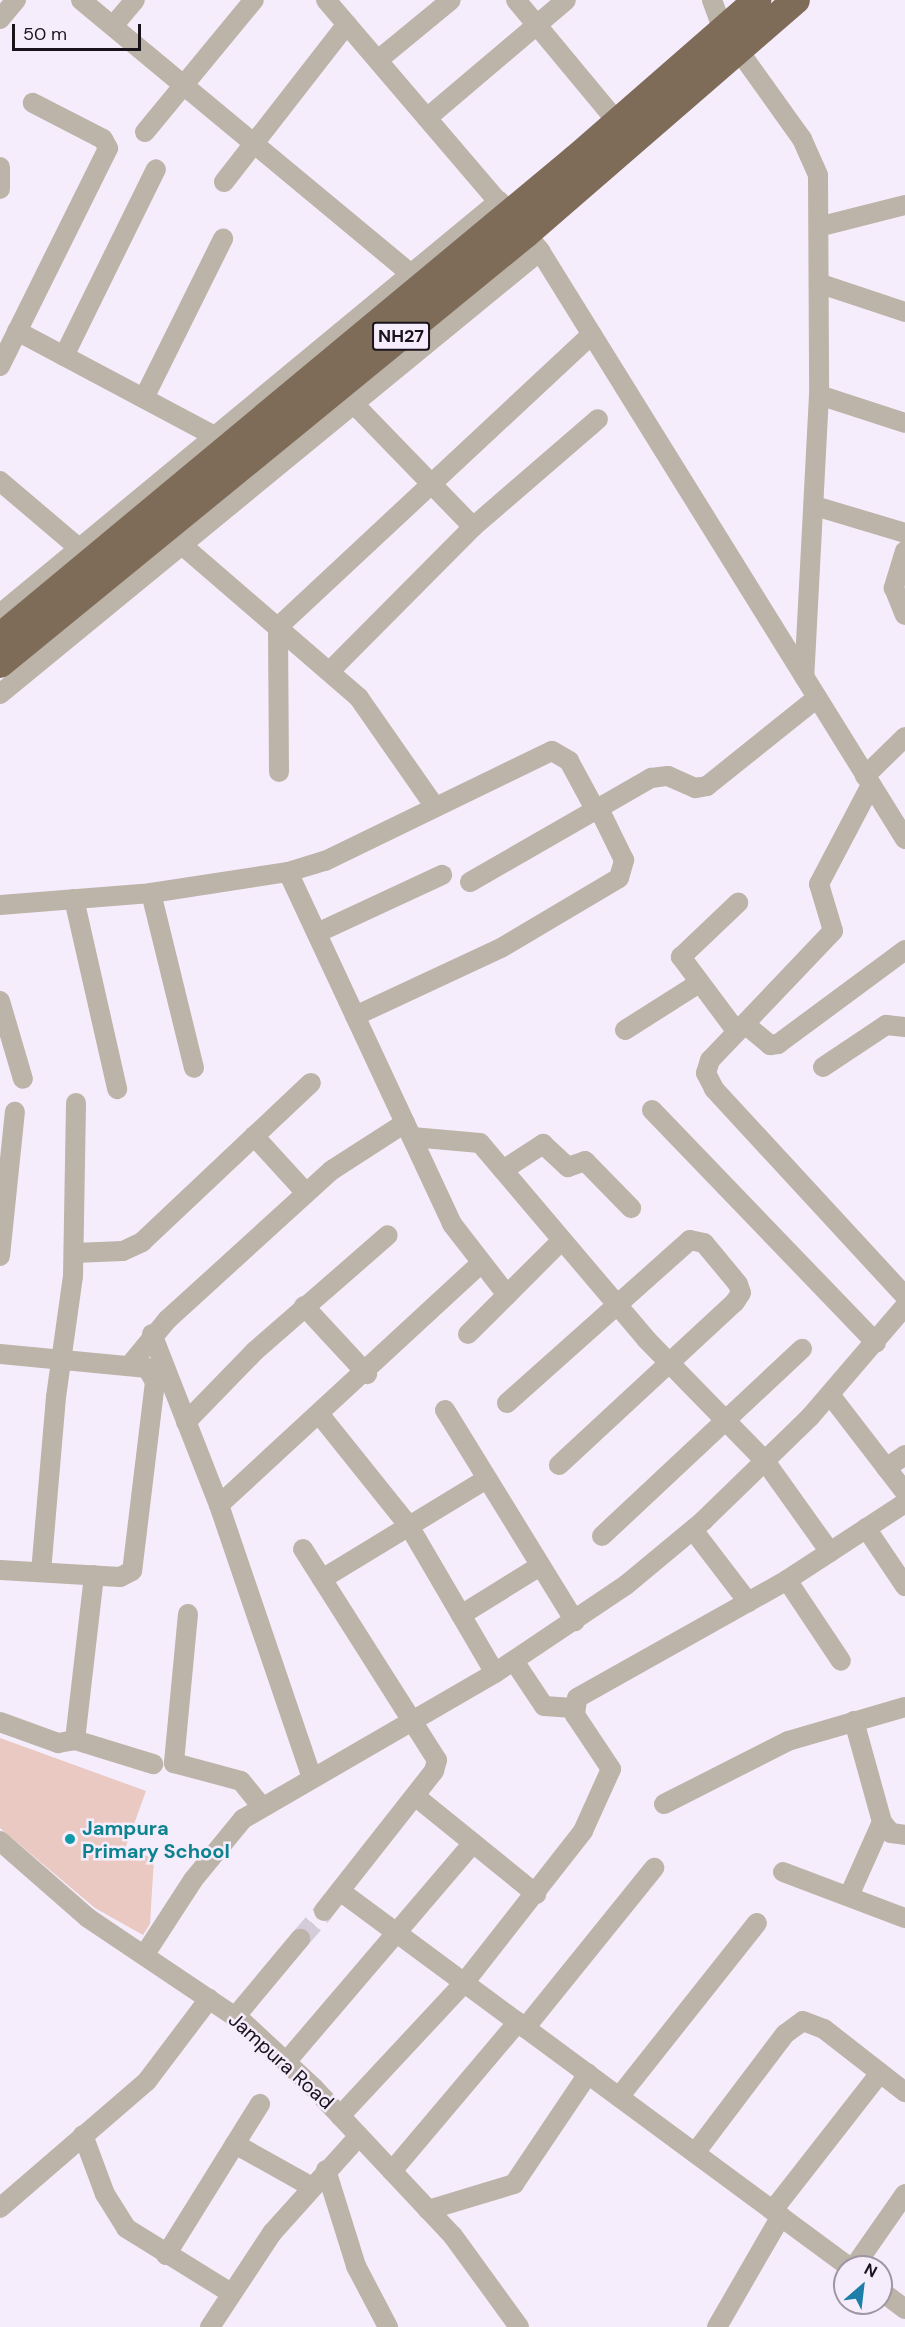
<!DOCTYPE html>
<style>
body{margin:0}
#map{position:relative;width:905px;height:2327px;overflow:hidden;background:#f6edfc;font-family:"DM Sans",sans-serif}
div>[style]{position:absolute}
[style*='--x']{left:calc(var(--x)*1px);top:calc(var(--y)*1px);width:calc(var(--w)*1px);rotate:calc(var(--a)*1deg)}
.building>*{inset:0;background:#e9c9c1}
.minor-tunnel>*{height:20px;margin-top:-10px;transform-origin:0;background:repeating-linear-gradient(90deg,#d5ccda 0 20px,transparent 0 30px)}
.minor>*{height:20px;margin:-10px;padding:0 10px;transform-origin:10px;border-radius:10px;background:#bcb3a9}
.highway>*{height:28px;margin:-14px;padding:0 14px;transform-origin:14px;border-radius:14px;background:#7e6c58}
.dots>*{width:16px;height:16px;translate:-50% -50%;box-sizing:border-box;border:3px solid #f6edfc;border-radius:50%}
span{translate:-50% -50%;white-space:nowrap;text-align:center;line-height:1.15;-webkit-text-stroke:5px #f6edfc;paint-order:stroke}
.shield-label span{padding:2px 4px;background:#f6edfc;border:2px solid;border-radius:4px;-webkit-text-stroke-width:0}
.shield-label{font-size:18px;color:#19131c;font-weight:700}
.culture-label{font-size:20px;color:#0d838f;font-weight:700}
.left{translate:0 -50%;text-align:left}
.street-label{font-size:20px;color:#19131c}
.north{position:absolute;left:833px;top:2255px;width:60px;height:60px;box-sizing:border-box;background:#f6edfc;border:2px solid #9e96a2;border-radius:50%;rotate:28deg;font-size:16px;font-weight:700;line-height:24px;text-align:center;color:#19131c}
.north::after{content:'';display:block;margin:auto;width:21px;height:27px;background:#1c7ea9;clip-path:polygon(50% 0,100% 100%,50% 72%,0 100%)}
.scale{position:absolute;left:12px;top:24px;width:129px;height:27px;box-sizing:border-box;border:3px solid #19131c;border-top:0;padding-left:8px;font-size:18px;line-height:21px;white-space:nowrap;color:#19131c;-webkit-text-stroke:4px #f6edfc;paint-order:stroke}
</style>
<div id="map">
<div class="building">
<div style="clip-path:polygon(0 1738px,146px 1791px,125px 1849px,154px 1858px,150px 1924px,143px 1935px,95px 1908px,0 1828px)"></div>
</div>
<div class="minor-tunnel">
<div style="--x:300;--y:1939;--w:37;--a:-49"></div>
</div>
<div class="minor">
<div style="--x:81;--y:0;--w:429;--a:39.7"></div>
<div style="--x:326;--y:0;--w:330;--a:49.5"></div>
<div style="--x:540;--y:251;--w:692;--a:58.17"></div>
<div style="--x:516;--y:0;--w:160;--a:50.3"></div>
<div style="--x:712;--y:0;--w:33;--a:70"></div>
<div style="--x:0;--y:19;--w:25;--a:-50"></div>
<div style="--x:113;--y:26;--w:34;--a:-50"></div>
<div style="--x:739;--y:51;--w:108;--a:54.4"></div>
<div style="--x:802;--y:139;--w:39;--a:66"></div>
<div style="--x:818;--y:175;--w:220;--a:89.7"></div>
<div style="--x:819;--y:395;--w:282;--a:93"></div>
<div style="--x:378;--y:60;--w:94;--a:-39.4"></div>
<div style="--x:427;--y:118;--w:182;--a:-40.3"></div>
<div style="--x:145;--y:132;--w:171;--a:-50.5"></div>
<div style="--x:0;--y:167;--w:22;--a:90"></div>
<div style="--x:224;--y:182;--w:200;--a:-52.1"></div>
<div style="--x:822;--y:226;--w:86;--a:-14.2"></div>
<div style="--x:821;--y:284;--w:89;--a:18.4"></div>
<div style="--x:17;--y:331;--w:225;--a:28"></div>
<div style="--x:64;--y:356;--w:208;--a:-63.8"></div>
<div style="--x:0;--y:366;--w:243;--a:-63.6"></div>
<div style="--x:108;--y:148;--w:10;--a:-119"></div>
<div style="--x:103;--y:139;--w:79;--a:-152.8"></div>
<div style="--x:819;--y:395;--w:90;--a:18"></div>
<div style="--x:144;--y:398;--w:178;--a:-63.6"></div>
<div style="--x:354;--y:404;--w:171;--a:45.9"></div>
<div style="--x:0;--y:481;--w:106;--a:40.4"></div>
<div style="--x:815;--y:506;--w:94;--a:16.7"></div>
<div style="--x:182;--y:545;--w:234;--a:40.8"></div>
<div style="--x:359;--y:698;--w:133;--a:55.1"></div>
<div style="--x:905;--y:551;--w:39;--a:107"></div>
<div style="--x:894;--y:588;--w:29;--a:68"></div>
<div style="--x:0;--y:614;--w:648;--a:-39.61"></div>
<div style="--x:330;--y:671;--w:203;--a:-45.2"></div>
<div style="--x:473;--y:527;--w:165;--a:-40.8"></div>
<div style="--x:0;--y:694;--w:698;--a:-39.36"></div>
<div style="--x:279;--y:772;--w:145;--a:-90.4"></div>
<div style="--x:278;--y:627;--w:429;--a:-43"></div>
<div style="--x:865;--y:776;--w:56;--a:-44.3"></div>
<div style="--x:871;--y:785;--w:112;--a:117.7"></div>
<div style="--x:819;--y:884;--w:49;--a:73.4"></div>
<div style="--x:833;--y:931;--w:178;--a:133.6"></div>
<div style="--x:710;--y:1060;--w:14;--a:107"></div>
<div style="--x:706;--y:1073;--w:18;--a:63"></div>
<div style="--x:714;--y:1089;--w:282;--a:47.3"></div>
<div style="--x:288;--y:872;--w:388;--a:65"></div>
<div style="--x:452;--y:1224;--w:90;--a:52.2"></div>
<div style="--x:470;--y:882;--w:209;--a:-29.9"></div>
<div style="--x:651;--y:778;--w:17;--a:-7"></div>
<div style="--x:668;--y:776;--w:30;--a:24"></div>
<div style="--x:695;--y:788;--w:12;--a:-9"></div>
<div style="--x:707;--y:786;--w:141;--a:-38.7"></div>
<div style="--x:151;--y:893;--w:180;--a:76.2"></div>
<div style="--x:74;--y:899;--w:195;--a:77.2"></div>
<div style="--x:0;--y:905;--w:151;--a:-4.5"></div>
<div style="--x:151;--y:893;--w:139;--a:-8.7"></div>
<div style="--x:288;--y:872;--w:39;--a:-17"></div>
<div style="--x:325;--y:861;--w:252;--a:-25.9"></div>
<div style="--x:552;--y:751;--w:20;--a:30"></div>
<div style="--x:569;--y:761;--w:55;--a:61.6"></div>
<div style="--x:317;--y:933;--w:138;--a:-24.9"></div>
<div style="--x:0;--y:1001;--w:81;--a:73.6"></div>
<div style="--x:355;--y:1016;--w:161;--a:-25"></div>
<div style="--x:501;--y:948;--w:137;--a:-30.7"></div>
<div style="--x:619;--y:878;--w:19;--a:-74"></div>
<div style="--x:624;--y:860;--w:59;--a:-116.1"></div>
<div style="--x:745;--y:1024;--w:33;--a:40"></div>
<div style="--x:770;--y:1045;--w:8;--a:-7"></div>
<div style="--x:778;--y:1044;--w:158;--a:-36.5"></div>
<div style="--x:625;--y:1030;--w:88;--a:-32.4"></div>
<div style="--x:737;--y:1032;--w:94;--a:-126.7"></div>
<div style="--x:681;--y:957;--w:79;--a:-43.5"></div>
<div style="--x:823;--y:1067;--w:76;--a:-33.7"></div>
<div style="--x:886;--y:1025;--w:19;--a:6"></div>
<div style="--x:652;--y:1110;--w:323;--a:46.1"></div>
<div style="--x:254;--y:1136;--w:77;--a:47.6"></div>
<div style="--x:412;--y:1137;--w:68;--a:5"></div>
<div style="--x:480;--y:1143;--w:257;--a:49.7"></div>
<div style="--x:646;--y:1339;--w:170;--a:45.7"></div>
<div style="--x:765;--y:1461;--w:112;--a:54.5"></div>
<div style="--x:503;--y:1170;--w:48;--a:-33"></div>
<div style="--x:543;--y:1144;--w:34;--a:43"></div>
<div style="--x:568;--y:1167;--w:18;--a:-19"></div>
<div style="--x:585;--y:1161;--w:66;--a:45.6"></div>
<div style="--x:74;--y:1253;--w:49;--a:-2.3"></div>
<div style="--x:123;--y:1251;--w:21;--a:-25"></div>
<div style="--x:142;--y:1242;--w:232;--a:-43.3"></div>
<div style="--x:0;--y:1256;--w:145;--a:-84.1"></div>
<div style="--x:304;--y:1306;--w:93;--a:47.2"></div>
<div style="--x:152;--y:1334;--w:184;--a:68.6"></div>
<div style="--x:219;--y:1505;--w:285;--a:71.2"></div>
<div style="--x:468;--y:1334;--w:133;--a:-45"></div>
<div style="--x:0;--y:1354;--w:148;--a:5.4"></div>
<div style="--x:147;--y:1368;--w:16;--a:60"></div>
<div style="--x:155;--y:1382;--w:190;--a:96.9"></div>
<div style="--x:132;--y:1571;--w:13;--a:153"></div>
<div style="--x:120;--y:1577;--w:120;--a:-176.7"></div>
<div style="--x:129;--y:1366;--w:60;--a:-50.4"></div>
<div style="--x:167;--y:1320;--w:223;--a:-42.3"></div>
<div style="--x:332;--y:1170;--w:87;--a:-32.8"></div>
<div style="--x:831;--y:1396;--w:121;--a:52.4"></div>
<div style="--x:507;--y:1403;--w:245;--a:-41.7"></div>
<div style="--x:690;--y:1240;--w:14;--a:12"></div>
<div style="--x:704;--y:1243;--w:53;--a:50.3"></div>
<div style="--x:738;--y:1284;--w:9;--a:72"></div>
<div style="--x:741;--y:1293;--w:11;--a:124"></div>
<div style="--x:735;--y:1302;--w:240;--a:137.2"></div>
<div style="--x:445;--y:1410;--w:248;--a:58.4"></div>
<div style="--x:320;--y:1415;--w:142;--a:51.3"></div>
<div style="--x:409;--y:1526;--w:170;--a:59.7"></div>
<div style="--x:186;--y:1422;--w:99;--a:-45.8"></div>
<div style="--x:255;--y:1351;--w:176;--a:-41.1"></div>
<div style="--x:886;--y:1468;--w:23;--a:-34"></div>
<div style="--x:219;--y:1505;--w:357;--a:-42.7"></div>
<div style="--x:866;--y:1528;--w:70;--a:56.1"></div>
<div style="--x:693;--y:1530;--w:91;--a:52.6"></div>
<div style="--x:602;--y:1536;--w:274;--a:-43.1"></div>
<div style="--x:303;--y:1549;--w:250;--a:57.6"></div>
<div style="--x:437;--y:1760;--w:11;--a:105"></div>
<div style="--x:434;--y:1771;--w:178;--a:128.2"></div>
<div style="--x:41;--y:1572;--w:176;--a:-85.1"></div>
<div style="--x:56;--y:1397;--w:122;--a:-82"></div>
<div style="--x:73;--y:1276;--w:173;--a:-89"></div>
<div style="--x:322;--y:1579;--w:191;--a:-31.3"></div>
<div style="--x:787;--y:1580;--w:97;--a:56.3"></div>
<div style="--x:188;--y:1614;--w:150;--a:95.4"></div>
<div style="--x:174;--y:1763;--w:69;--a:15"></div>
<div style="--x:241;--y:1781;--w:32;--a:51"></div>
<div style="--x:461;--y:1615;--w:93;--a:-31.8"></div>
<div style="--x:514;--y:1661;--w:54;--a:56.3"></div>
<div style="--x:544;--y:1706;--w:29;--a:4"></div>
<div style="--x:854;--y:1721;--w:105;--a:74.5"></div>
<div style="--x:882;--y:1822;--w:14;--a:51"></div>
<div style="--x:891;--y:1833;--w:14;--a:8"></div>
<div style="--x:0;--y:1722;--w:62;--a:19.9"></div>
<div style="--x:58;--y:1743;--w:17;--a:-10"></div>
<div style="--x:75;--y:1740;--w:166;--a:-83.4"></div>
<div style="--x:75;--y:1740;--w:82;--a:17.1"></div>
<div style="--x:415;--y:1796;--w:156;--a:39"></div>
<div style="--x:664;--y:1804;--w:139;--a:-26.9"></div>
<div style="--x:788;--y:1741;--w:122;--a:-16.2"></div>
<div style="--x:0;--y:1841;--w:117;--a:41.2"></div>
<div style="--x:88;--y:1918;--w:187;--a:33.9"></div>
<div style="--x:243;--y:2022;--w:97;--a:42.9"></div>
<div style="--x:314;--y:2088;--w:203;--a:46.8"></div>
<div style="--x:453;--y:2236;--w:112;--a:54"></div>
<div style="--x:783;--y:1872;--w:130;--a:20.7"></div>
<div style="--x:340;--y:1891;--w:633;--a:36.45"></div>
<div style="--x:849;--y:1896;--w:81;--a:-66"></div>
<div style="--x:145;--y:1954;--w:88;--a:-57"></div>
<div style="--x:193;--y:1880;--w:79;--a:-50.7"></div>
<div style="--x:243;--y:1819;--w:291;--a:-30.1"></div>
<div style="--x:495;--y:1673;--w:158;--a:-33.9"></div>
<div style="--x:626;--y:1585;--w:100;--a:-39.7"></div>
<div style="--x:703;--y:1521;--w:149;--a:-44.2"></div>
<div style="--x:810;--y:1417;--w:146;--a:-49.4"></div>
<div style="--x:235;--y:2017;--w:102;--a:-50.2"></div>
<div style="--x:525;--y:2028;--w:206;--a:-51.1"></div>
<div style="--x:286;--y:2062;--w:288;--a:-49.5"></div>
<div style="--x:619;--y:2097;--w:222;--a:-51.6"></div>
<div style="--x:340;--y:2116;--w:182;--a:-47"></div>
<div style="--x:464;--y:1983;--w:193;--a:-51.9"></div>
<div style="--x:583;--y:1831;--w:68;--a:-65.7"></div>
<div style="--x:611;--y:1769;--w:65;--a:-123.7"></div>
<div style="--x:575;--y:1715;--w:17;--a:-83"></div>
<div style="--x:577;--y:1698;--w:241;--a:-29.3"></div>
<div style="--x:787;--y:1580;--w:141;--a:-33.1"></div>
<div style="--x:83;--y:2135;--w:63;--a:69.6"></div>
<div style="--x:105;--y:2194;--w:40;--a:58"></div>
<div style="--x:126;--y:2228;--w:123;--a:31.8"></div>
<div style="--x:235;--y:2144;--w:86;--a:29.2"></div>
<div style="--x:695;--y:2153;--w:149;--a:-52.9"></div>
<div style="--x:785;--y:2034;--w:22;--a:-36"></div>
<div style="--x:803;--y:2021;--w:22;--a:21"></div>
<div style="--x:824;--y:2029;--w:103;--a:37.9"></div>
<div style="--x:326;--y:2170;--w:101;--a:72.6"></div>
<div style="--x:356;--y:2266;--w:69;--a:62.3"></div>
<div style="--x:392;--y:2171;--w:195;--a:-49.8"></div>
<div style="--x:0;--y:2208;--w:194;--a:-40.8"></div>
<div style="--x:147;--y:2081;--w:103;--a:-52.9"></div>
<div style="--x:428;--y:2210;--w:90;--a:-16.8"></div>
<div style="--x:514;--y:2184;--w:133;--a:-56.1"></div>
<div style="--x:773;--y:2210;--w:174;--a:-52"></div>
<div style="--x:166;--y:2255;--w:178;--a:-58.1"></div>
<div style="--x:854;--y:2267;--w:89;--a:-55.1"></div>
<div style="--x:881;--y:2291;--w:30;--a:37"></div>
<div style="--x:210;--y:2327;--w:113;--a:-56.6"></div>
<div style="--x:272;--y:2233;--w:130;--a:-48.1"></div>
<div style="--x:717;--y:2327;--w:128;--a:-60"></div>
</div>
<div class="highway">
<div style="--x:0;--y:637;--w:748;--a:-39.74"></div>
<div style="--x:575;--y:159;--w:242;--a:-41.1"></div>
<div style="--x:0;--y:664;--w:679;--a:-39.27"></div>
<div style="--x:526;--y:234;--w:357;--a:-40.9"></div>
</div>
<div class="dots">
<div style="left:70px;top:1839px;background:#0f9aa8"></div>
</div>
<div class="shield-label">
<span style="left:401px;top:336px">NH27</span>
</div>
<div class="culture-label">
<span class="left" style="left:82px;top:1840px">Jampura<br>Primary School</span>
</div>
<div class="street-label">
<span style="left:281px;top:2061px;rotate:42deg">Jampura Road</span>
</div>
<div class="north">N</div>
<div class="scale">50 m</div>
</div>
